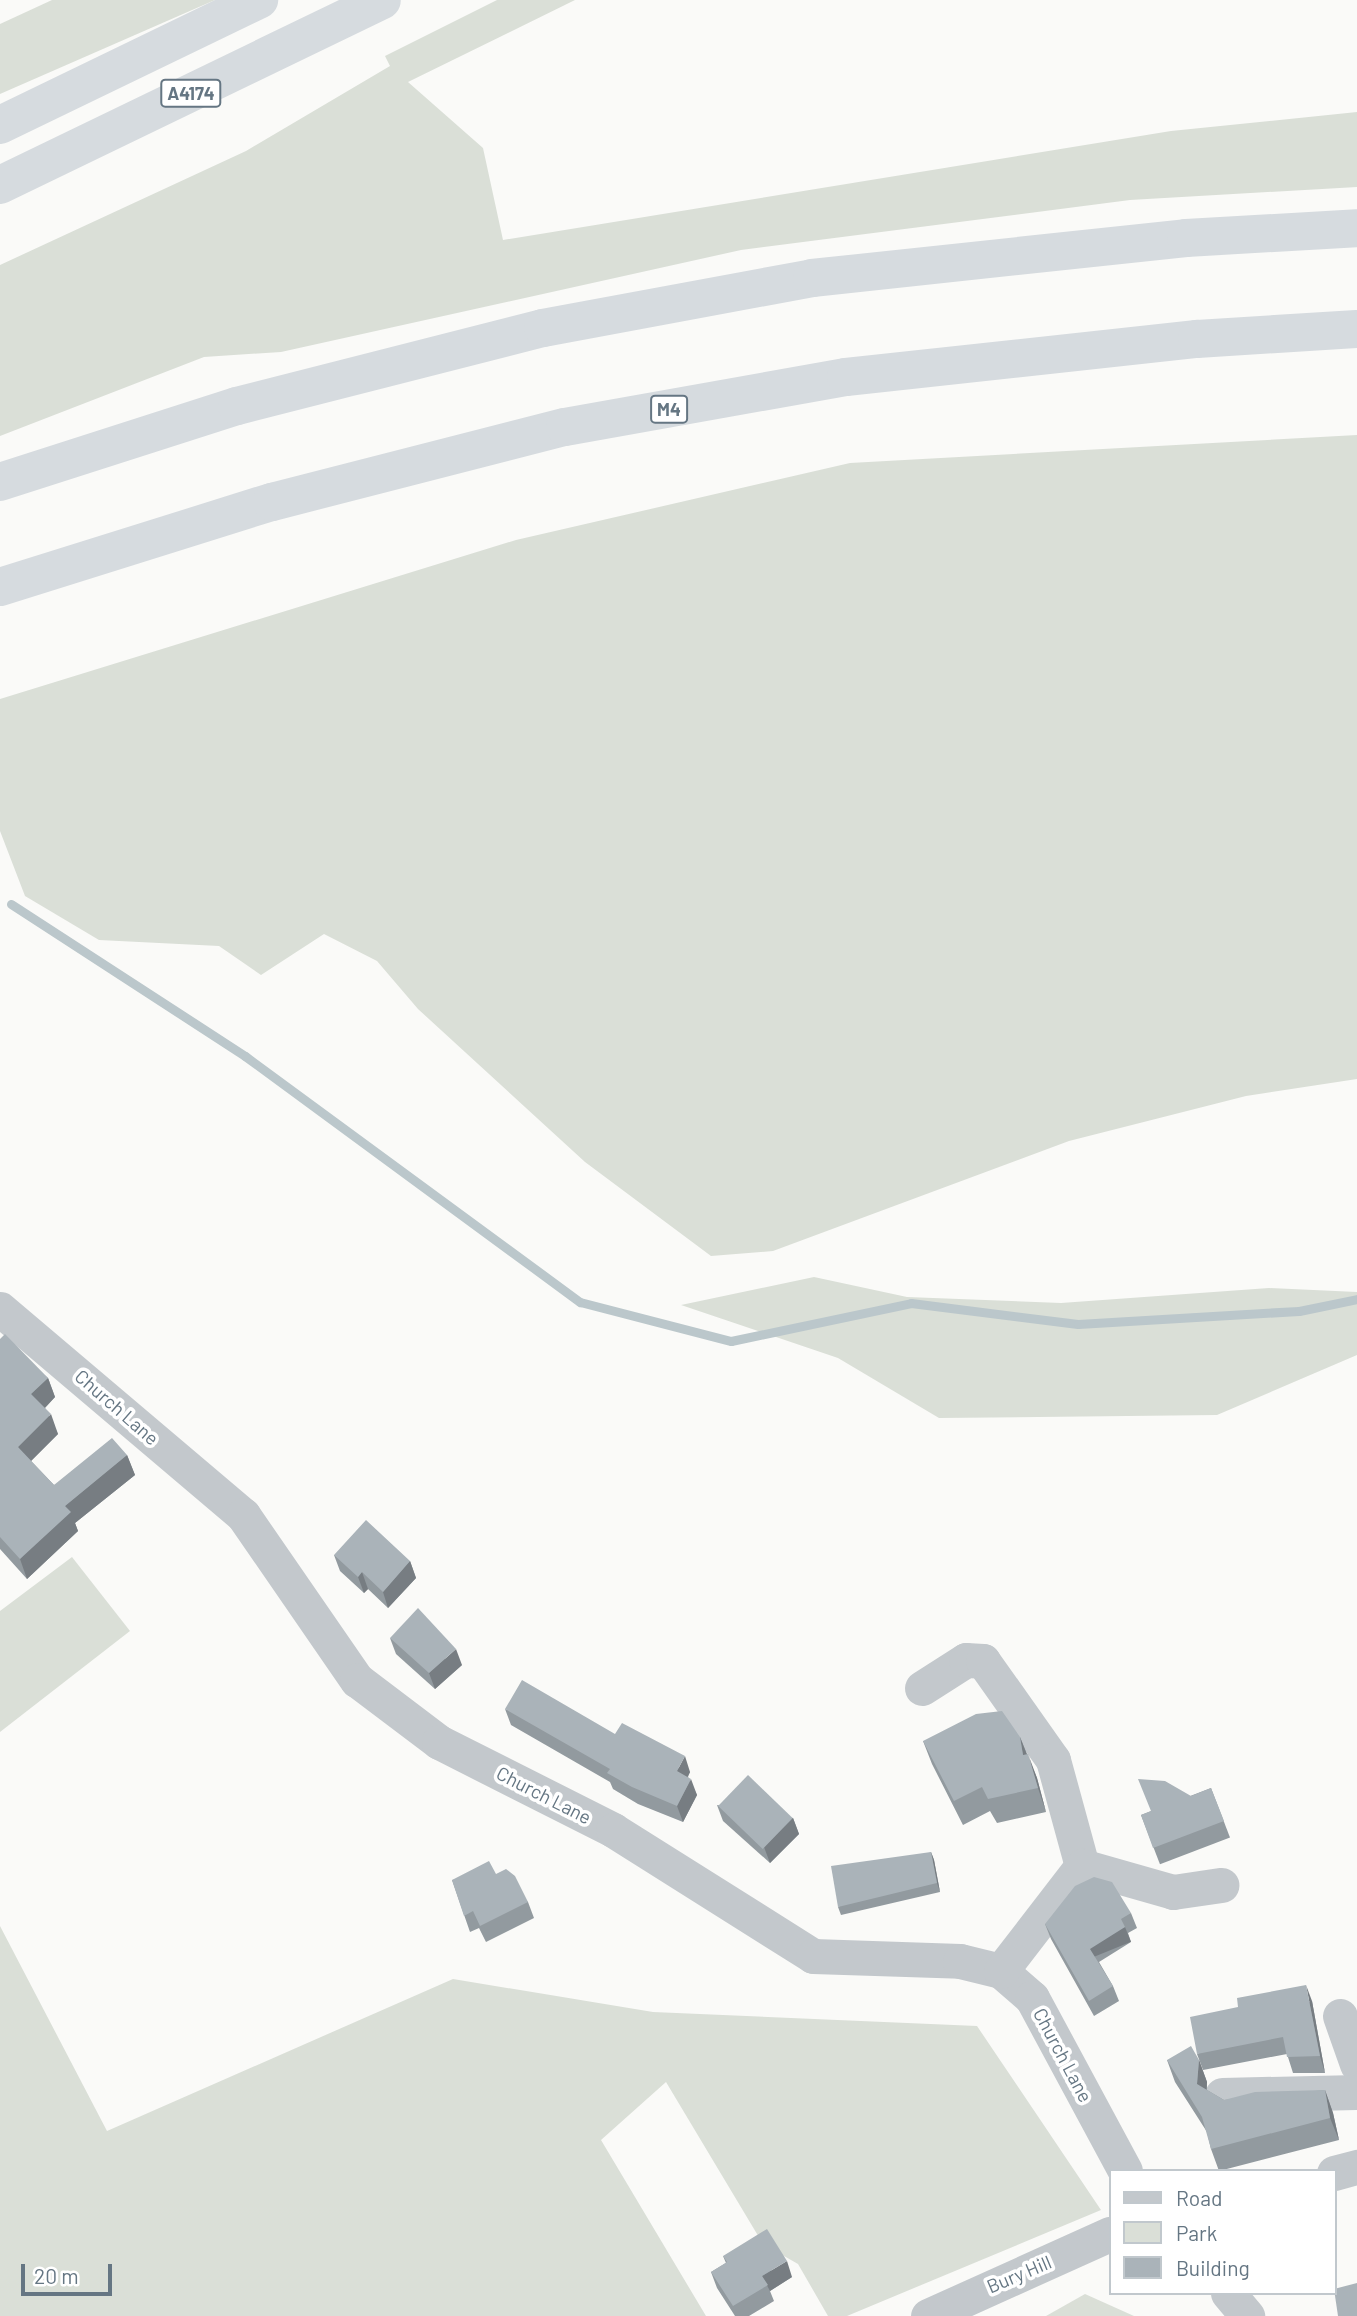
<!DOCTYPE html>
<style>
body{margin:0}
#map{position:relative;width:1357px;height:2316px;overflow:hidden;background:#fafaf8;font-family:Barlow,sans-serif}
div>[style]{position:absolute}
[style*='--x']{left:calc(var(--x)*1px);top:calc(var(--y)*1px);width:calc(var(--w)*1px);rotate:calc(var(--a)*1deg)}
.green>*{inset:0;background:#dadfd7}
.stream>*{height:9px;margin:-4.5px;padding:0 4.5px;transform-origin:4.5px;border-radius:4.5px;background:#bbc7cb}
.minor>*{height:35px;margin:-17.5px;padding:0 17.5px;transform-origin:17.5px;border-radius:17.5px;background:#c3c8cc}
.highway>*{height:38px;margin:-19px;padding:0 19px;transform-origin:19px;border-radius:19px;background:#d6dbdf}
.wall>*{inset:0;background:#929a9f;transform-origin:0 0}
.shaded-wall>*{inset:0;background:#777d82;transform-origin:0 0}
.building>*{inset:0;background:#aab3b9;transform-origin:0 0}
span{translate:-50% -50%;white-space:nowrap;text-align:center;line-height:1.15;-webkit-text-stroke:7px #fff;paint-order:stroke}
.shield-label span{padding:2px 5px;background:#fff;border:2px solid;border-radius:5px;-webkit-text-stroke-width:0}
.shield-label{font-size:18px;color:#657683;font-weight:700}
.street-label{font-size:19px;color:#657683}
.legend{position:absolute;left:1109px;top:2169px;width:228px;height:126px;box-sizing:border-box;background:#fff;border:2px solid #c1c8cd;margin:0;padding:9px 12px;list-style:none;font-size:21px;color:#657683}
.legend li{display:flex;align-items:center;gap:14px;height:35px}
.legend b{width:35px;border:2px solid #c1c8cd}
.scale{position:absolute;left:21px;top:2264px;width:91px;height:32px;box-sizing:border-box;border:4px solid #657683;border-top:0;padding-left:9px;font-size:21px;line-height:24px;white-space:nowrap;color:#657683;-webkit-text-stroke:5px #fff;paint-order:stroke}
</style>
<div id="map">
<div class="green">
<div style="clip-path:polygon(52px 0,215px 0,0 94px,0 24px)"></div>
<div style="clip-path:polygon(497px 0,575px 0,408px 82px,483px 148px,503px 240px,1171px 131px,1357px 112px,1357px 187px,1130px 200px,741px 250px,281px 352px,204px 357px,0 436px,0 265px,246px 151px,390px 66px,385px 56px)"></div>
<div style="clip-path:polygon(1357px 435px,1357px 1079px,1246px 1096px,1069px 1141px,773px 1251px,711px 1256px,585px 1162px,418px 1009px,377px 961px,324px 934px,261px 975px,219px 946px,99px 940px,25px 896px,0 831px,0 699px,516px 540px,850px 463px)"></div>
<div style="clip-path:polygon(814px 1277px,907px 1297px,1061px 1303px,1269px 1288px,1357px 1292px,1357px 1355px,1217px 1415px,939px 1418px,838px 1358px,681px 1305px)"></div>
<div style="clip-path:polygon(72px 1557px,130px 1631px,0 1732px,0 1611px)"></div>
<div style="clip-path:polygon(0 1926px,107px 2131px,453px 1979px,653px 2012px,977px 2026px,1101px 2210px,847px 2316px,828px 2316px,798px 2264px,763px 2244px,666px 2082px,601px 2140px,706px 2316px,0 2316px)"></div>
<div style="clip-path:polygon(1085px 2294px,1134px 2316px,1046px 2316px)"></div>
</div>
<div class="stream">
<div style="--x:11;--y:904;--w:279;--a:33"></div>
<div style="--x:245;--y:1056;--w:416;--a:36.3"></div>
<div style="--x:580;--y:1302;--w:156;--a:14.5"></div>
<div style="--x:731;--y:1341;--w:184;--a:-11.9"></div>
<div style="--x:911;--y:1303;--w:168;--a:7.2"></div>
<div style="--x:1078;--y:1324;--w:221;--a:-3.4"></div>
<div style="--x:1299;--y:1311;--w:59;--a:-11.7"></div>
</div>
<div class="minor">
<div style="--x:0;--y:1309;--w:319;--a:40.3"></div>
<div style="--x:243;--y:1515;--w:201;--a:55.4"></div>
<div style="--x:357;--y:1680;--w:103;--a:37.1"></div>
<div style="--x:439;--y:1742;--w:195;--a:26.8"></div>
<div style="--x:613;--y:1830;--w:236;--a:32.2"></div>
<div style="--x:813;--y:1956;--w:147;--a:1.9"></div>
<div style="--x:960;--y:1961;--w:42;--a:13.7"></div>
<div style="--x:1001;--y:1971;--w:41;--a:41.1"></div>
<div style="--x:1032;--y:1998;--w:196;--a:61.7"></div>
<div style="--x:922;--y:1688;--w:52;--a:-32.5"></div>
<div style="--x:966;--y:1660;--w:17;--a:3"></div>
<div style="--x:983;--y:1661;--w:121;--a:54.7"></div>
<div style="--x:1053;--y:1760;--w:110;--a:74.7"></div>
<div style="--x:1001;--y:1971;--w:133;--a:-52.4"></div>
<div style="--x:1082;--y:1866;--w:95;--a:15.9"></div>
<div style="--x:1173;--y:1892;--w:49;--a:-8.3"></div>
<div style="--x:1340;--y:2016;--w:51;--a:70.5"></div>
<div style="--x:1222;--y:2095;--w:135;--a:-1.3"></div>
<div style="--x:1334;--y:2173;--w:24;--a:-15"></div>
<div style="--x:1228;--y:2293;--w:30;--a:50"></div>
<div style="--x:928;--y:2316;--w:200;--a:-24.3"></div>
</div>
<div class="highway">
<div style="--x:0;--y:125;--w:288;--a:-25.8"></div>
<div style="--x:0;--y:185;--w:424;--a:-25.8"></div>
<div style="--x:0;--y:482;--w:249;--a:-17.8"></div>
<div style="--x:237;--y:406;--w:316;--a:-14.3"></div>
<div style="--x:543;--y:328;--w:274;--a:-10.5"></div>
<div style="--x:812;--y:278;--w:376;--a:-6.1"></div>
<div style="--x:1186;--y:238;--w:171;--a:-3.3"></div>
<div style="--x:0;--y:587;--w:285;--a:-17.4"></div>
<div style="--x:272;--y:502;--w:302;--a:-14.4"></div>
<div style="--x:565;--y:427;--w:285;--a:-10.1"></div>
<div style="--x:846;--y:377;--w:353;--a:-6.2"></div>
<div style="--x:1197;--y:339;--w:160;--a:-3.6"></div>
</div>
<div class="wall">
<div style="clip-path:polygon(0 1339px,48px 1378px,55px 1397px,45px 1408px,58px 1434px,31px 1461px,54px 1485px,127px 1455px,135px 1475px,75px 1523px,78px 1531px,27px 1579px,0 1549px)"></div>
<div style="clip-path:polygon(334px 1555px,410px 1561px,416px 1578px,388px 1608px,368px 1589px,364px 1593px,340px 1571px)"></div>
<div style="clip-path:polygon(390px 1638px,462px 1665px,435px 1689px,396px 1654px)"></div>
<div style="clip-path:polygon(505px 1709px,690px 1772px,688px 1777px,697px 1795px,683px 1822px,638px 1804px,613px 1789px,610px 1782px,511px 1725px)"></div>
<div style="clip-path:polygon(1020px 1737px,1037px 1778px,1046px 1812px,997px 1823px,990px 1811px,963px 1825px,932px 1764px,923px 1741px)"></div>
<div style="left:1211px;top:1788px;width:53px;height:75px;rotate:69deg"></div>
<div style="clip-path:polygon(717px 1805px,793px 1818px,799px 1834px,770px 1863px,723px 1821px)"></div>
<div style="clip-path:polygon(931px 1852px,934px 1860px,940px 1892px,841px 1915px,838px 1907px)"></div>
<div style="clip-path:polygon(496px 1874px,528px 1902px,534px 1918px,486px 1942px,479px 1928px,470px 1932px,452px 1880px)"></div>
<div style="clip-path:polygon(1131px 1913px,1137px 1928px,1128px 1933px,1131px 1942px,1099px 1962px,1113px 1986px,1119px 2001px,1094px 2016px,1051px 1939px,1045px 1924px)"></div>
<div style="clip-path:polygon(1312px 2001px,1325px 2073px,1293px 2073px,1287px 2054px,1203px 2070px,1197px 2054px)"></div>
<div style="clip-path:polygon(1167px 2060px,1199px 2060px,1207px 2082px,1207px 2090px,1224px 2100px,1325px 2090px,1333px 2113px,1339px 2140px,1219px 2171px,1211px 2149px,1207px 2132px,1175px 2082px)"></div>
<div style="clip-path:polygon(723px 2256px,792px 2277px,770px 2291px,774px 2301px,749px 2316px,735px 2316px,717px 2288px,711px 2272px,726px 2263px)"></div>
</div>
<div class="shaded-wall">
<div style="clip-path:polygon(48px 1378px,55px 1397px,39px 1414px,31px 1394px)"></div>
<div style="clip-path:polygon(51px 1414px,58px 1434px,25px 1467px,18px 1447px)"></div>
<div style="clip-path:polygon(127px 1455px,135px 1475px,75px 1523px,78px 1531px,27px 1579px,20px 1559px,65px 1506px)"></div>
<div style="clip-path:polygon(410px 1561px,416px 1578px,388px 1608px,383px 1592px)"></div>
<div style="clip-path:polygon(362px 1572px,368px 1589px,364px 1593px,358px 1577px)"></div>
<div style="clip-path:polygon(456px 1649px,462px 1665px,435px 1689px,429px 1673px)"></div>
<div style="clip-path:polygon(1020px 1737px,1029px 1760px,1023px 1755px)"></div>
<div style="clip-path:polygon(1028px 1754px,1037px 1778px,1046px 1812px,1038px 1788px)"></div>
<div style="clip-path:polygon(685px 1756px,690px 1772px,682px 1787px,677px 1771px)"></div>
<div style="clip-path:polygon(691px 1779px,697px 1795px,683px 1822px,677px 1806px)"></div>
<div style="clip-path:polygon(793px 1818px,799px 1834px,770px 1863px,764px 1847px)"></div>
<div style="clip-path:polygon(931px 1852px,934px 1860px,940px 1892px,937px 1883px)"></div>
<div style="left:1125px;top:1927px;width:16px;height:41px;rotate:68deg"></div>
<div style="clip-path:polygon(1306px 1985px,1312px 2001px,1325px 2073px,1320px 2056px)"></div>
<div style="clip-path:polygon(1199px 2060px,1207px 2082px,1205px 2106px,1197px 2084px)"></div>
<div style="clip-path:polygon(1325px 2090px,1333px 2113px,1339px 2140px,1330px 2118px)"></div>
<div style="clip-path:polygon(787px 2261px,792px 2277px,770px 2291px,762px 2276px)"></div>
</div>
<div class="building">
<div style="clip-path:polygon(5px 1334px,48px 1378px,31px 1394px,51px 1414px,18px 1447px,54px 1485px,112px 1438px,127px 1455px,65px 1506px,71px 1512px,20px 1559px,0 1537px,0 1339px)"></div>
<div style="clip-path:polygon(366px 1520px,410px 1561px,383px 1592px,362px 1572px,358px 1577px,334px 1555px)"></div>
<div style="clip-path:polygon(418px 1608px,456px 1649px,429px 1673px,390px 1638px)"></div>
<div style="clip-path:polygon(522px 1680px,615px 1734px,622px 1723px,685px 1756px,677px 1771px,691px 1779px,677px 1806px,632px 1787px,607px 1773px,610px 1769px,505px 1709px)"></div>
<div style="clip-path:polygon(1002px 1711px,1020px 1737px,1023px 1755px,1028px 1754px,1038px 1788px,988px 1799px,982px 1787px,954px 1801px,923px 1741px,976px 1714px)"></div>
<div style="left:748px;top:1775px;width:62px;height:43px;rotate:44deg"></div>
<div style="clip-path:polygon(1138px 1779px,1165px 1781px,1191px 1796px,1211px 1788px,1224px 1821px,1153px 1848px,1141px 1815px,1151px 1811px)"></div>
<div style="clip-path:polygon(931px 1852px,937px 1883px,838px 1907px,831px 1866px)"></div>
<div style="clip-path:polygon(489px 1861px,496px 1874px,506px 1869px,515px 1876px,528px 1902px,480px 1926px,473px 1911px,464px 1916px,452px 1880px)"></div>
<div style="clip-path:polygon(1094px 1877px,1112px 1882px,1131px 1913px,1121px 1919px,1125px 1927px,1090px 1949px,1113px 1986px,1089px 2001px,1045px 1924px,1075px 1886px)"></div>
<div style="clip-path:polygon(1306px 1985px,1320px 2056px,1287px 2057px,1283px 2037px,1197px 2054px,1190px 2017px,1238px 2007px,1237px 1998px)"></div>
<div style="clip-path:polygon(1191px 2046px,1199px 2060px,1197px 2084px,1224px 2100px,1255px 2092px,1325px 2090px,1330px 2118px,1211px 2149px,1202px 2117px,1167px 2060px)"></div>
<div style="clip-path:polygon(767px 2229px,787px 2261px,762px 2276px,768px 2285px,733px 2306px,711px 2272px,727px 2262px,723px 2256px)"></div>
<div style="clip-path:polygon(1357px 2283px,1357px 2316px,1338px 2316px,1334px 2289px)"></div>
</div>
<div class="shield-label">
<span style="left:191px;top:93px">A4174</span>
<span style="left:669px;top:409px">M4</span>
</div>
<div class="street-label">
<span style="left:117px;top:1407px;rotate:41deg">Church Lane</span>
<span style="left:544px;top:1795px;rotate:27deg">Church Lane</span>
<span style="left:1063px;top:2055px;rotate:62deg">Church Lane</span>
<span style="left:1019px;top:2274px;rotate:-23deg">Bury Hill</span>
</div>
<ul class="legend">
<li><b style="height:9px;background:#c3c8cc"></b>Road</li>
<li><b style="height:19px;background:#dadfd7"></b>Park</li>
<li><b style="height:19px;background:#aab3b9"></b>Building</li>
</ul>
<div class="scale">20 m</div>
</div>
